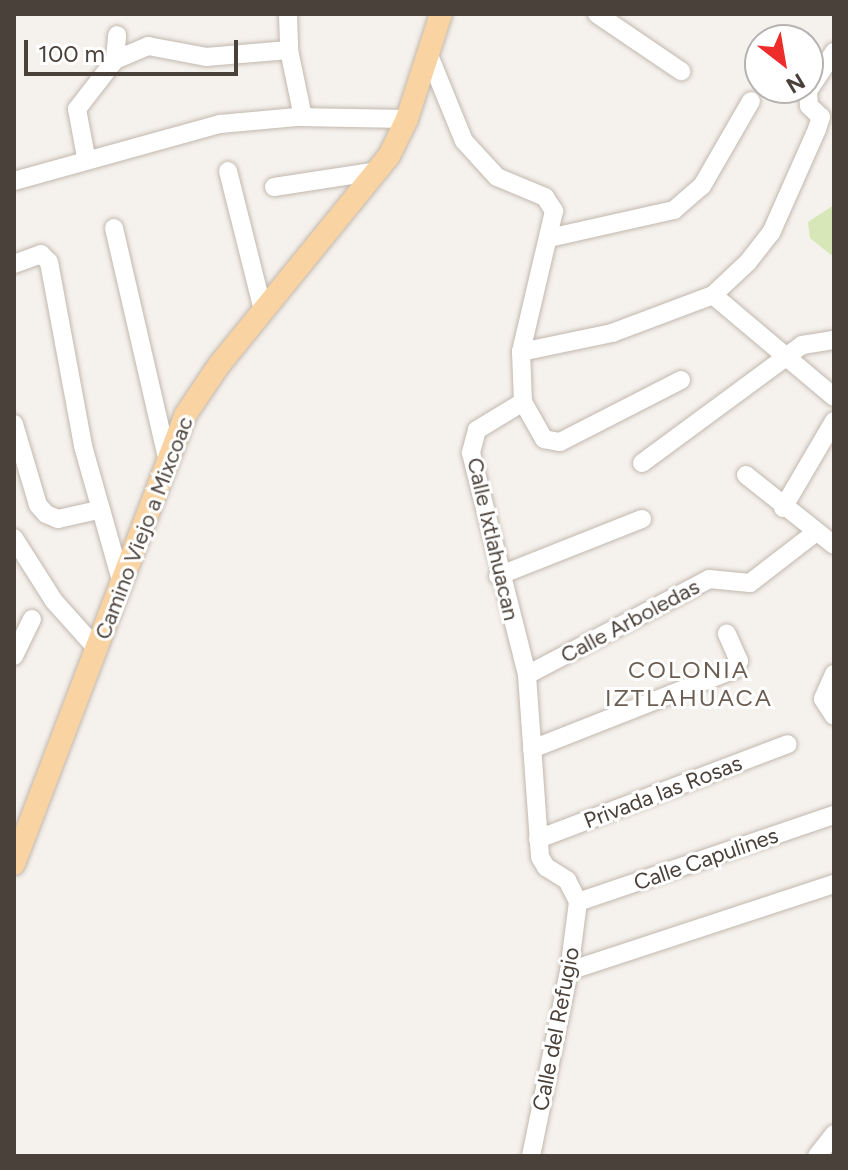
<!DOCTYPE html>
<style>
body{margin:0}
#map{position:relative;width:848px;height:1170px;overflow:hidden;background:#f5f1ec;font-family:Figtree,sans-serif}
div>[style]{position:absolute}
[style*='--x']{left:calc(var(--x)*1px);top:calc(var(--y)*1px);width:calc(var(--w)*1px);rotate:calc(var(--a)*1deg)}
.green>*{inset:0;background:#d8e7b8}
.roads{filter:drop-shadow(0 0 2px #c1b8af) drop-shadow(0 0 2px #c1b8af)}
.minor>*{height:18px;margin:-9px;padding:0 9px;transform-origin:9px;border-radius:9px;background:#fff}
.major>*{height:22px;margin:-11px;padding:0 11px;transform-origin:11px;border-radius:11px;background:#f9d4a2}
span{translate:-50% -50%;white-space:nowrap;text-align:center;line-height:1.15;-webkit-text-stroke:6px #fff;paint-order:stroke}
.street-label{font-size:22px;color:#4a413a}
.neighbourhood-label{font-size:24px;color:#6c5e52;letter-spacing:2px}
.frame{position:absolute;inset:0;border:16px solid #4a413a;pointer-events:none}
.north{position:absolute;left:744px;top:24px;width:80px;height:80px;box-sizing:border-box;background:#fff;border:2px solid #b7b3b0;border-radius:50%;rotate:149deg;font-size:22px;font-weight:700;line-height:32px;text-align:center;color:#4a413a}
.north::after{content:'';display:block;margin:auto;width:28px;height:36px;background:#ee2c2b;clip-path:polygon(50% 0,100% 100%,50% 72%,0 100%)}
.scale{position:absolute;left:24px;top:40px;width:214px;height:36px;box-sizing:border-box;border:4px solid #4a413a;border-top:0;padding-left:10px;font-size:24px;line-height:28px;white-space:nowrap;color:#4a413a;-webkit-text-stroke:6px #fff;paint-order:stroke}
</style>
<div id="map">
<div class="green">
<div style="clip-path:polygon(834px 205px,834px 254px,831px 255px,810px 238px,808px 222px)"></div>
</div>
<div class="roads">
<div class="minor">
<div style="--x:597;--y:14;--w:102;--a:34.2"></div>
<div style="--x:288;--y:15;--w:35;--a:88"></div>
<div style="--x:428;--y:53;--w:95;--a:67.8"></div>
<div style="--x:464;--y:141;--w:49;--a:47.5"></div>
<div style="--x:497;--y:177;--w:52;--a:22.6"></div>
<div style="--x:545;--y:197;--w:17;--a:57"></div>
<div style="--x:554;--y:211;--w:145;--a:103.2"></div>
<div style="--x:521;--y:352;--w:50;--a:87.7"></div>
<div style="--x:523;--y:402;--w:43;--a:60.4"></div>
<div style="--x:544;--y:439;--w:16;--a:11"></div>
<div style="--x:560;--y:442;--w:136;--a:-27.1"></div>
<div style="--x:115;--y:60;--w:36;--a:-23"></div>
<div style="--x:148;--y:46;--w:59;--a:10.7"></div>
<div style="--x:206;--y:57;--w:83;--a:-4.8"></div>
<div style="--x:289;--y:50;--w:68;--a:78.2"></div>
<div style="--x:86;--y:157;--w:49;--a:-100.6"></div>
<div style="--x:77;--y:109;--w:62;--a:-52.2"></div>
<div style="--x:115;--y:60;--w:25;--a:-85"></div>
<div style="--x:228;--y:171;--w:143;--a:75.9"></div>
<div style="--x:14;--y:181;--w:214;--a:-15.5"></div>
<div style="--x:220;--y:124;--w:77;--a:-5.2"></div>
<div style="--x:297;--y:117;--w:110;--a:1"></div>
<div style="--x:274;--y:187;--w:106;--a:-8.7"></div>
<div style="--x:114;--y:228;--w:240;--a:77"></div>
<div style="--x:549;--y:238;--w:128;--a:-12.6"></div>
<div style="--x:674;--y:210;--w:37;--a:-41"></div>
<div style="--x:702;--y:186;--w:98;--a:-60"></div>
<div style="--x:14;--y:264;--w:29;--a:-20"></div>
<div style="--x:41;--y:254;--w:11;--a:45"></div>
<div style="--x:49;--y:262;--w:187;--a:79.5"></div>
<div style="--x:83;--y:446;--w:143;--a:74.2"></div>
<div style="--x:713;--y:295;--w:158;--a:40.1"></div>
<div style="--x:521;--y:352;--w:93;--a:-11.8"></div>
<div style="--x:612;--y:333;--w:108;--a:-20.6"></div>
<div style="--x:713;--y:295;--w:48;--a:-43.3"></div>
<div style="--x:748;--y:262;--w:37;--a:-52"></div>
<div style="--x:771;--y:233;--w:114;--a:-66.1"></div>
<div style="--x:817;--y:129;--w:13;--a:-72"></div>
<div style="--x:821;--y:117;--w:16;--a:-137"></div>
<div style="--x:809;--y:106;--w:15;--a:-94"></div>
<div style="--x:808;--y:91;--w:47;--a:-56.3"></div>
<div style="--x:523;--y:402;--w:54;--a:148.7"></div>
<div style="--x:477;--y:430;--w:24;--a:105"></div>
<div style="--x:471;--y:453;--w:229;--a:75.8"></div>
<div style="--x:527;--y:675;--w:182;--a:85.9"></div>
<div style="--x:540;--y:857;--w:12;--a:59"></div>
<div style="--x:546;--y:867;--w:25;--a:32"></div>
<div style="--x:567;--y:880;--w:25;--a:63"></div>
<div style="--x:578;--y:902;--w:70;--a:97.4"></div>
<div style="--x:569;--y:971;--w:189;--a:101.6"></div>
<div style="--x:14;--y:424;--w:84;--a:73.5"></div>
<div style="--x:38;--y:505;--w:12;--a:48"></div>
<div style="--x:46;--y:514;--w:13;--a:23"></div>
<div style="--x:58;--y:519;--w:41;--a:-12.7"></div>
<div style="--x:642;--y:463;--w:199;--a:-36.4"></div>
<div style="--x:802;--y:345;--w:32;--a:-9"></div>
<div style="--x:746;--y:475;--w:112;--a:38.5"></div>
<div style="--x:783;--y:508;--w:101;--a:-59.6"></div>
<div style="--x:14;--y:538;--w:75;--a:57.6"></div>
<div style="--x:54;--y:601;--w:64;--a:48.1"></div>
<div style="--x:498;--y:576;--w:155;--a:-21.6"></div>
<div style="--x:14;--y:656;--w:41;--a:-64.1"></div>
<div style="--x:834;--y:674;--w:27;--a:114"></div>
<div style="--x:823;--y:699;--w:20;--a:57"></div>
<div style="--x:527;--y:675;--w:206;--a:-27.8"></div>
<div style="--x:709;--y:579;--w:41;--a:5.6"></div>
<div style="--x:750;--y:583;--w:82;--a:-37.6"></div>
<div style="--x:532;--y:749;--w:218;--a:-21.5"></div>
<div style="--x:735;--y:669;--w:9;--a:-63"></div>
<div style="--x:739;--y:661;--w:30;--a:-114"></div>
<div style="--x:538;--y:839;--w:267;--a:-20.8"></div>
<div style="--x:578;--y:902;--w:270;--a:-18.8"></div>
<div style="--x:569;--y:971;--w:279;--a:-18.2"></div>
<div style="--x:817;--y:1156;--w:28;--a:-52"></div>
</div>
<div class="major">
<div style="--x:14;--y:864;--w:482;--a:-69.1"></div>
<div style="--x:186;--y:414;--w:59;--a:-56"></div>
<div style="--x:219;--y:365;--w:269;--a:-50.9"></div>
<div style="--x:389;--y:156;--w:41;--a:-64.1"></div>
<div style="--x:407;--y:119;--w:110;--a:-72.1"></div>
</div>
</div>
<div class="street-label">
<span style="left:144px;top:528px;rotate:-69deg">Camino Viejo a Mixcoac</span>
<span style="left:493px;top:539px;rotate:77deg">Calle Ixtlahuacan</span>
<span style="left:630px;top:621px;rotate:-28deg">Calle Arboledas</span>
<span style="left:663px;top:792px;rotate:-21deg">Privada las Rosas</span>
<span style="left:706px;top:859px;rotate:-19deg">Calle Capulines</span>
<span style="left:556px;top:1029px;rotate:-79deg">Calle del Refugio</span>
</div>
<div class="neighbourhood-label">
<span style="left:689px;top:684px">COLONIA<br>IZTLAHUACA</span>
</div>
<div class="frame"></div>
<div class="north">N</div>
<div class="scale">100 m</div>
</div>
